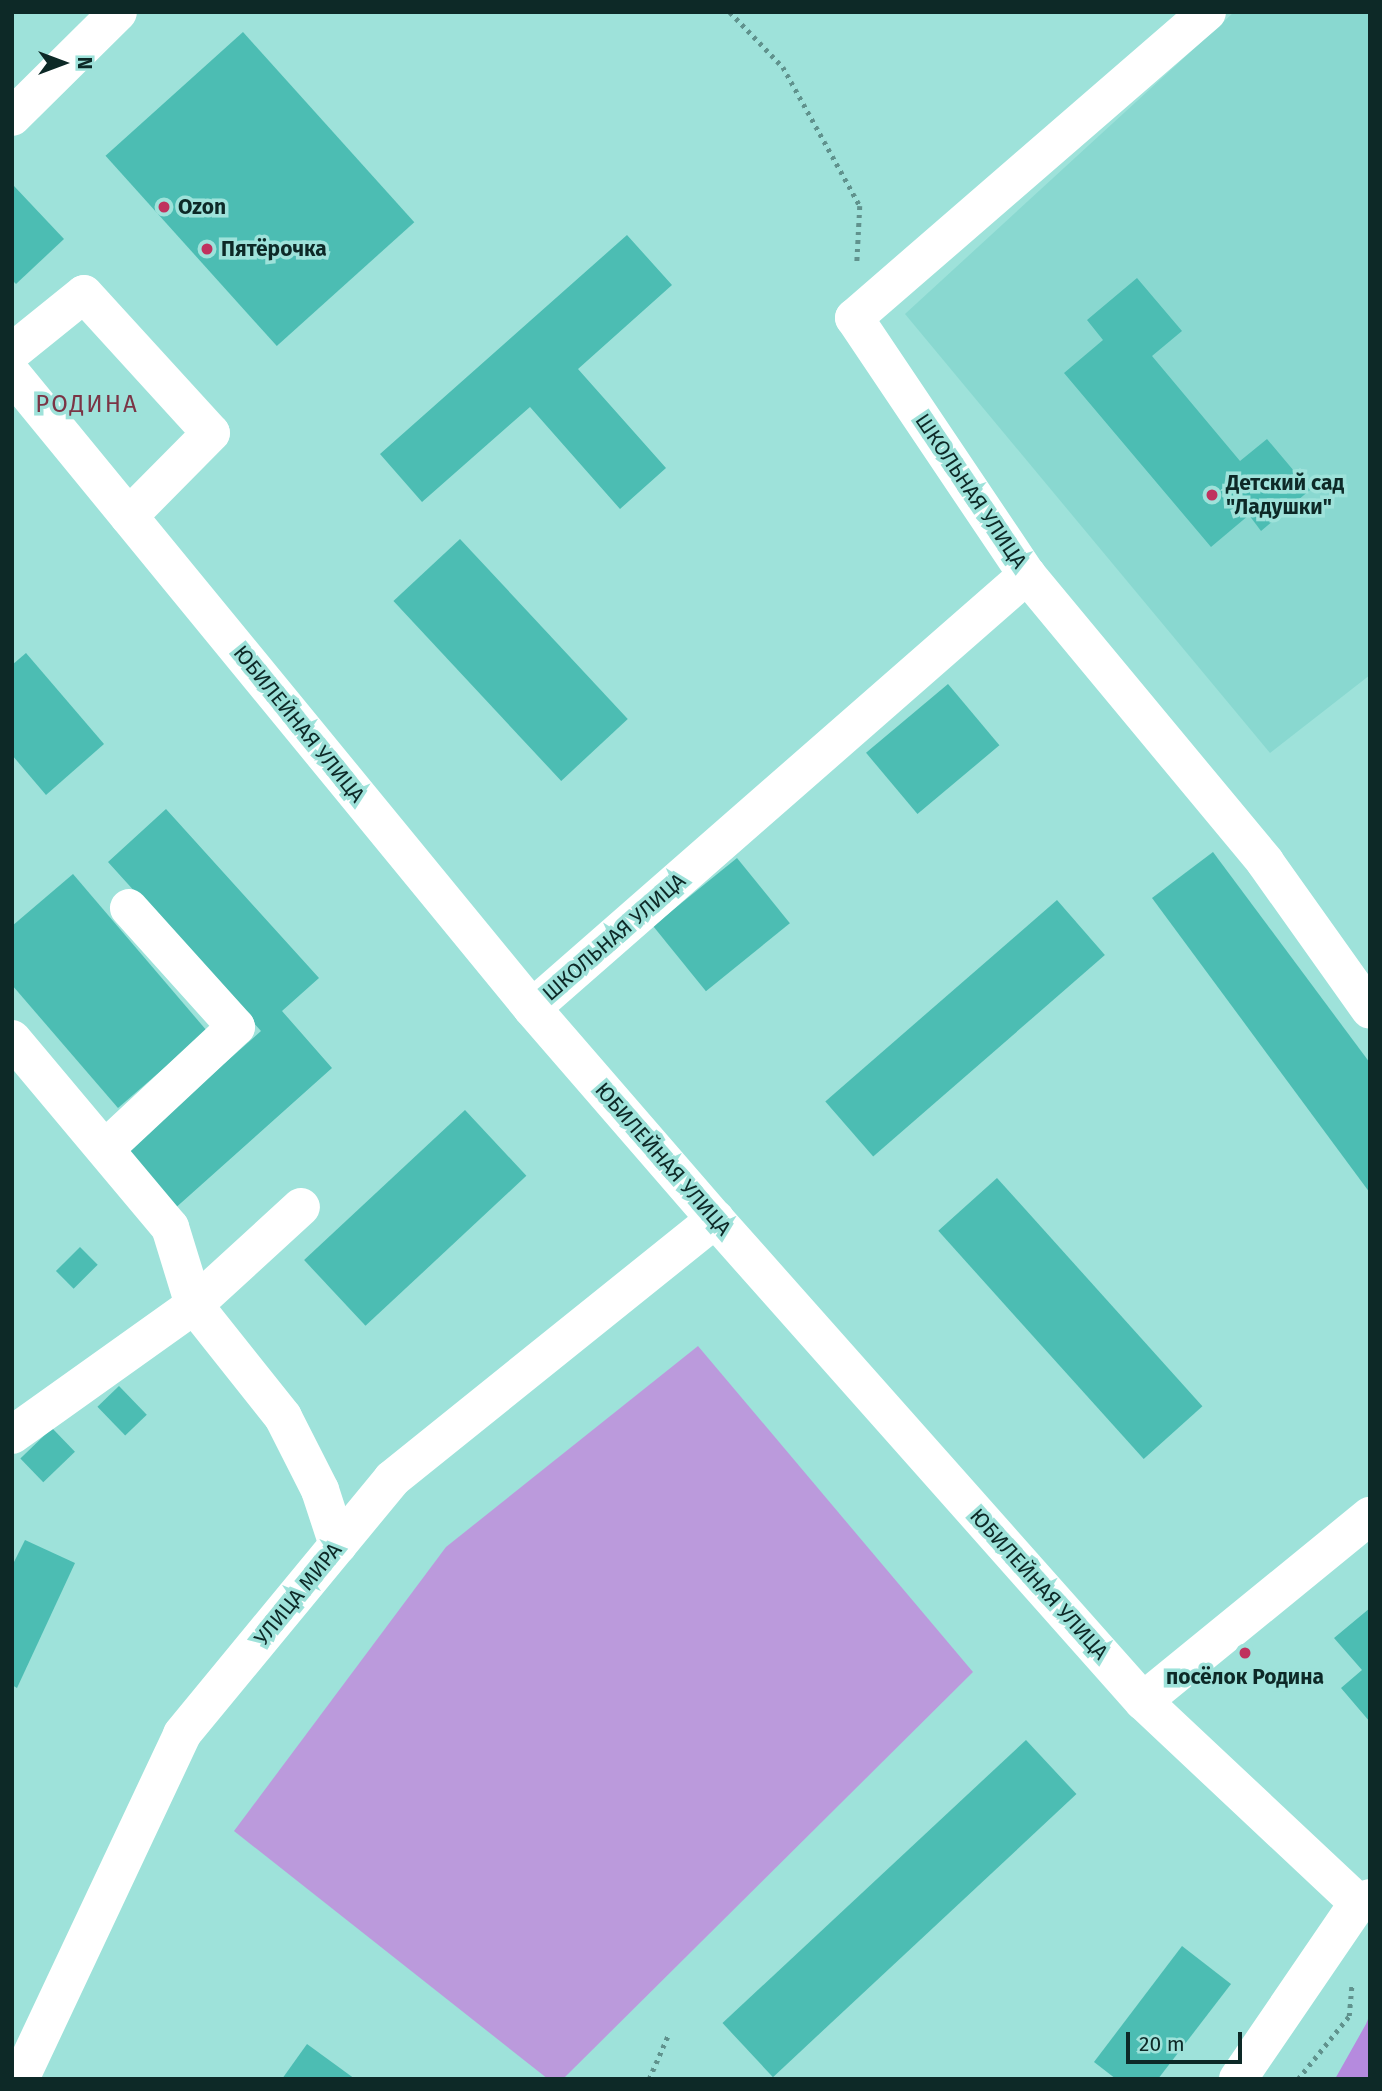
<!DOCTYPE html>
<meta charset="utf-8">
<style>
body{margin:0}
#map{position:relative;width:1382px;height:2091px;overflow:hidden;background:#9ee2da;font-family:"Fira Sans",sans-serif}
div>[style]{position:absolute}
[style*='--x']{left:calc(var(--x)*1px);top:calc(var(--y)*1px);width:calc(var(--w)*1px);rotate:calc(var(--a)*1deg)}
.built>*{inset:0;background:#89d8d0}
.green>*{inset:0;background:#bb9adc}
.forest>*{inset:0;background:#b58ade}
.building>*{inset:0;background:#4cbdb3;transform-origin:0 0}
.path>*{height:4.5px;margin-top:-2.25px;transform-origin:0;background:repeating-linear-gradient(90deg,#60928d 0 3.5px,transparent 0 8.5px)}
.minor>*{height:38px;margin:-19px;padding:0 19px;transform-origin:19px;border-radius:19px;background:#fff}
.dots>*{width:19px;height:19px;translate:-50% -50%;box-sizing:border-box;border:4px solid #9ee2da;border-radius:50%}
span{translate:-50% -50%;white-space:nowrap;text-align:center;line-height:1.15;-webkit-text-stroke:7px #9ee2da;paint-order:stroke}
.poi-label{font-size:21px;color:#0d2927;font-weight:700}
.left{translate:0 -50%;text-align:left}
.street-label{font-size:21px;color:#0d2927}
.quarter-label{font-size:24px;color:#7b3445;letter-spacing:2px}
.frame{position:absolute;inset:0;border:14px solid #0d2927;pointer-events:none}
.north{position:absolute;left:28px;top:28px;width:70px;height:70px;-webkit-text-stroke:5px #9ee2da;paint-order:stroke;rotate:90deg;font-size:19px;font-weight:700;line-height:28px;text-align:center;color:#0d2927}
.north::after{content:'';display:block;margin:auto;width:24px;height:32px;background:#0d2927;clip-path:polygon(50% 0,100% 100%,50% 72%,0 100%)}
.scale{position:absolute;left:1126px;top:2032px;width:116px;height:32px;box-sizing:border-box;border:4px solid #0d2927;border-top:0;padding-left:9px;font-size:21px;line-height:24px;white-space:nowrap;color:#0d2927;-webkit-text-stroke:5px #9ee2da;paint-order:stroke}
</style>
<div id="map">
<div class="built">
<div style="clip-path:polygon(1234px 12px,1370px 12px,1370px 675px,1270px 753px,905px 314px)"></div>
</div>
<div class="green">
<div style="clip-path:polygon(698px 1346px,973px 1672px,563px 2079px,548px 2079px,234px 1831px,446px 1547px)"></div>
</div>
<div class="forest">
<div style="clip-path:polygon(1370px 2014px,1370px 2079px,1335px 2079px,1366px 2024px)"></div>
</div>
<div class="building">
<div style="left:243px;top:32px;width:256px;height:185px;rotate:48deg"></div>
<div style="clip-path:polygon(14px 186px,64px 239px,16px 284px,12px 280px)"></div>
<div style="clip-path:polygon(627px 235px,672px 285px,578px 369px,666px 468px,620px 509px,530px 407px,422px 502px,380px 454px)"></div>
<div style="clip-path:polygon(1137px 278px,1182px 331px,1152px 356px,1240px 461px,1267px 439px,1310px 490px,1261px 531px,1249px 515px,1211px 547px,1064px 373px,1103px 340px,1087px 320px)"></div>
<div style="left:460px;top:539px;width:246px;height:91px;rotate:47deg"></div>
<div style="clip-path:polygon(26px 653px,104px 744px,46px 795px,12px 755px,12px 665px)"></div>
<div style="left:948px;top:684px;width:80px;height:107px;rotate:50deg"></div>
<div style="clip-path:polygon(166px 809px,319px 978px,282px 1011px,332px 1068px,172px 1211px,121px 1155px,261px 1031px,108px 862px)"></div>
<div style="clip-path:polygon(1213px 852px,1370px 1063px,1370px 1193px,1152px 898px)"></div>
<div style="left:737px;top:858px;width:84px;height:108px;rotate:51deg"></div>
<div style="clip-path:polygon(73px 874px,207px 1031px,118px 1108px,12px 985px,12px 926px)"></div>
<div style="left:1057px;top:900px;width:73px;height:307px;rotate:49deg"></div>
<div style="left:465px;top:1110px;width:90px;height:220px;rotate:47deg"></div>
<div style="left:997px;top:1178px;width:307px;height:79px;rotate:48deg"></div>
<div style="left:80px;top:1247px;width:25px;height:34px;rotate:45deg"></div>
<div style="left:119px;top:1386px;width:40px;height:30px;rotate:46deg"></div>
<div style="left:52px;top:1428px;width:33px;height:44px;rotate:46deg"></div>
<div style="clip-path:polygon(25px 1540px,75px 1563px,17px 1688px,12px 1685px,12px 1566px)"></div>
<div style="clip-path:polygon(1370px 1608px,1370px 1722px,1341px 1688px,1362px 1670px,1334px 1638px)"></div>
<div style="left:1026px;top:1740px;width:74px;height:415px;rotate:47deg"></div>
<div style="clip-path:polygon(1182px 1946px,1231px 1984px,1158px 2079px,1116px 2079px,1094px 2062px)"></div>
<div style="clip-path:polygon(307px 2044px,355px 2079px,282px 2079px)"></div>
</div>
<div class="path">
<div style="--x:730;--y:12;--w:76;--a:46.1"></div>
<div style="--x:783;--y:67;--w:159;--a:61"></div>
<div style="--x:860;--y:206;--w:58;--a:93"></div>
<div style="--x:649;--y:2079;--w:50;--a:-66.5"></div>
<div style="--x:1298;--y:2079;--w:81;--a:-51"></div>
<div style="--x:1349;--y:2016;--w:32;--a:-85"></div>
</div>
<div class="minor">
<div style="--x:12;--y:117;--w:149;--a:-44.7"></div>
<div style="--x:12;--y:352;--w:92;--a:-38.9"></div>
<div style="--x:84;--y:294;--w:188;--a:47.6"></div>
<div style="--x:211;--y:433;--w:117;--a:134.7"></div>
<div style="--x:12;--y:374;--w:820;--a:50.64"></div>
<div style="--x:532;--y:1008;--w:279;--a:49.1"></div>
<div style="--x:715;--y:1219;--w:645;--a:48.4"></div>
<div style="--x:1143;--y:1701;--w:295;--a:43.2"></div>
<div style="--x:1027;--y:575;--w:373;--a:50.3"></div>
<div style="--x:1265;--y:862;--w:181;--a:54.6"></div>
<div style="--x:532;--y:1008;--w:658;--a:-41.18"></div>
<div style="--x:1027;--y:575;--w:310;--a:-123.9"></div>
<div style="--x:854;--y:318;--w:467;--a:-40.9"></div>
<div style="--x:12;--y:1039;--w:246;--a:50"></div>
<div style="--x:170;--y:1227;--w:82;--a:72.9"></div>
<div style="--x:194;--y:1305;--w:143;--a:51.5"></div>
<div style="--x:283;--y:1417;--w:82;--a:63.1"></div>
<div style="--x:320;--y:1490;--w:58;--a:71.9"></div>
<div style="--x:105;--y:1149;--w:179;--a:-43"></div>
<div style="--x:236;--y:1027;--w:160;--a:-132"></div>
<div style="--x:12;--y:1435;--w:224;--a:-35.5"></div>
<div style="--x:194;--y:1305;--w:145;--a:-42.5"></div>
<div style="--x:1143;--y:1701;--w:293;--a:-39.2"></div>
<div style="--x:20;--y:2079;--w:381;--a:-64.8"></div>
<div style="--x:182;--y:1734;--w:330;--a:-50.5"></div>
<div style="--x:392;--y:1479;--w:415;--a:-38.8"></div>
<div style="--x:1238;--y:2079;--w:213;--a:-55.7"></div>
<div style="--x:1358;--y:1903;--w:13;--a:-23"></div>
</div>
<div class="dots">
<div style="left:164px;top:207px;background:#c0325e"></div>
<div style="left:207px;top:249px;background:#c0325e"></div>
<div style="left:1212px;top:495px;background:#c0325e"></div>
<div style="left:1245px;top:1653px;background:#c0325e"></div>
</div>
<div class="poi-label">
<span class="left" style="left:178px;top:207px">Ozon</span>
<span class="left" style="left:221px;top:249px">Пятёрочка</span>
<span class="left" style="left:1226px;top:495px">Детский сад<br>"Ладушки"</span>
<span style="left:1245px;top:1677px">посёлок Родина</span>
</div>
<div class="street-label">
<span style="left:971px;top:491px;rotate:56deg">ШКОЛЬНАЯ УЛИЦА</span>
<span style="left:299px;top:724px;rotate:51deg">ЮБИЛЕЙНАЯ УЛИЦА</span>
<span style="left:614px;top:937px;rotate:-41deg">ШКОЛЬНАЯ УЛИЦА</span>
<span style="left:663px;top:1159px;rotate:49deg">ЮБИЛЕЙНАЯ УЛИЦА</span>
<span style="left:1039px;top:1584px;rotate:48deg">ЮБИЛЕЙНАЯ УЛИЦА</span>
<span style="left:298px;top:1594px;rotate:-51deg">УЛИЦА МИРА</span>
</div>
<div class="quarter-label">
<span style="left:87px;top:405px">РОДИНА</span>
</div>
<div class="frame"></div>
<div class="north">N</div>
<div class="scale">20 m</div>
</div>
